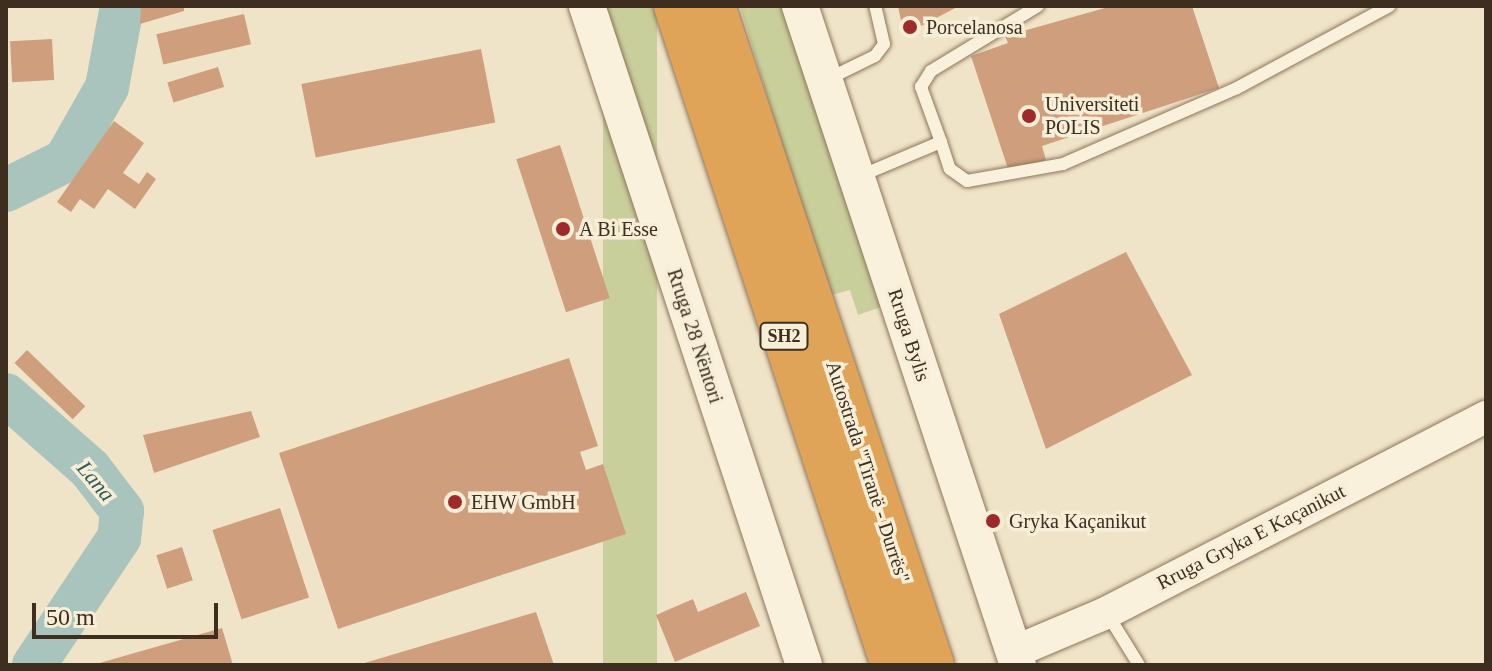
<!DOCTYPE html>
<meta charset="utf-8">
<style>
body{margin:0}
#map{position:relative;width:1492px;height:671px;overflow:hidden;background:#f0e4c8;font-family:"Times New Roman",serif}
div>[style]{position:absolute}
[style*='--x']{left:calc(var(--x)*1px);top:calc(var(--y)*1px);width:calc(var(--w)*1px);rotate:calc(var(--a)*1deg)}
.green>*{inset:0;background:#c9cf9b;transform-origin:0 0}
.river>*{height:44px;margin:-22px;padding:0 22px;transform-origin:22px;border-radius:22px;background:#a9c4bc}
.building>*{inset:0;background:#cf9f7d;transform-origin:0 0}
.roads{filter:drop-shadow(0 0 2px #8d765c) drop-shadow(0 0 2px #8d765c)}
.service>*{height:12px;margin:-6px;padding:0 6px;transform-origin:6px;border-radius:6px;background:#faf1dc}
.tertiary>*{height:32px;margin:-16px;padding:0 16px;transform-origin:16px;border-radius:16px;background:#faf1dc}
.secondary>*{height:36px;margin:-18px;padding:0 18px;transform-origin:18px;border-radius:18px;background:#faf1dc}
.motorway>*{height:44px;margin:-22px;padding:0 22px;transform-origin:22px;border-radius:22px;background:#e0a458}
.dots>*{width:22px;height:22px;translate:-50% -50%;box-sizing:border-box;border:4px solid #f7eed8;border-radius:50%}
span{translate:-50% -50%;white-space:nowrap;text-align:center;line-height:1.15;-webkit-text-stroke:7px #f7eed8;paint-order:stroke}
.shield-label span{padding:2px 6px;background:#f7eed8;border:2px solid;border-radius:6px;-webkit-text-stroke-width:0}
.shield-label{font-size:18px;color:#3d2e20;font-weight:700}
.poi-label{font-size:20px;color:#3d2e20}
.left{translate:0 -50%;text-align:left}
.street-label{font-size:20px;color:#3d2e20}
.water-label{font-size:22px;color:#2f5d5a;font-style:italic}
.frame{position:absolute;inset:0;border:8px solid #3d2e20;pointer-events:none}
.scale{position:absolute;left:32px;top:603px;width:186px;height:36px;box-sizing:border-box;border:4px solid #3d2e20;border-top:0;padding-left:10px;font-size:24px;line-height:28px;white-space:nowrap;color:#3d2e20;-webkit-text-stroke:6px #f7eed8;paint-order:stroke}
</style>
<div id="map">
<div class="green">
<div style="left:603px;top:6px;width:54px;height:694px"></div>
<div style="clip-path:polygon(740px 6px,785px 6px,884px 306px,858px 315px,850px 290px,828px 296px)"></div>
</div>
<div class="river">
<div style="--x:6;--y:190;--w:66;--a:-26.2"></div>
<div style="--x:65;--y:161;--w:85;--a:-60.4"></div>
<div style="--x:107;--y:87;--w:82;--a:-79.5"></div>
<div style="--x:6;--y:395;--w:112;--a:41.4"></div>
<div style="--x:90;--y:469;--w:53;--a:52.7"></div>
<div style="--x:122;--y:511;--w:27;--a:96"></div>
<div style="--x:119;--y:538;--w:153;--a:123.8"></div>
</div>
<div class="building">
<div style="clip-path:polygon(141px 6px,184px 6px,184px 11px,140px 24px)"></div>
<div style="clip-path:polygon(898px 6px,959px 6px,904px 35px)"></div>
<div style="clip-path:polygon(1112px 6px,1192px 6px,1219px 88px,1042px 146px,1046px 160px,1009px 172px,971px 56px,1008px 43px,1005px 36px)"></div>
<div style="left:244px;top:14px;width:31px;height:90px;rotate:77deg"></div>
<div style="left:52px;top:39px;width:41px;height:42px;rotate:87deg"></div>
<div style="left:481px;top:49px;width:75px;height:183px;rotate:79deg"></div>
<div style="left:218px;top:67px;width:21px;height:53px;rotate:73deg"></div>
<div style="clip-path:polygon(114px 121px,144px 143px,123px 173px,139px 184px,147px 172px,156px 179px,135px 209px,108px 189px,94px 209px,80px 199px,71px 212px,57px 202px)"></div>
<div style="left:560px;top:145px;width:161px;height:46px;rotate:72deg"></div>
<div style="clip-path:polygon(1126px 252px,1192px 375px,1046px 449px,999px 314px)"></div>
<div style="left:27px;top:350px;width:81px;height:18px;rotate:44deg"></div>
<div style="clip-path:polygon(569px 358px,598px 446px,580px 452px,586px 470px,603px 464px,626px 534px,338px 629px,279px 453px)"></div>
<div style="clip-path:polygon(251px 411px,260px 437px,154px 473px,143px 435px)"></div>
<div style="left:280px;top:508px;width:94px;height:71px;rotate:72deg"></div>
<div style="left:182px;top:547px;width:35px;height:27px;rotate:72deg"></div>
<div style="clip-path:polygon(746px 592px,760px 626px,675px 662px,656px 615px,693px 599px,698px 612px)"></div>
<div style="clip-path:polygon(536px 612px,554px 665px,362px 665px,361px 664px)"></div>
<div style="clip-path:polygon(222px 628px,233px 665px,96px 665px,96px 664px)"></div>
</div>
<div class="roads">
<div class="service">
<div style="--x:828;--y:79;--w:52;--a:-26.1"></div>
<div style="--x:875;--y:56;--w:15;--a:-53"></div>
<div style="--x:884;--y:44;--w:39;--a:-103"></div>
<div style="--x:941;--y:142;--w:28;--a:72"></div>
<div style="--x:950;--y:169;--w:21;--a:35"></div>
<div style="--x:967;--y:181;--w:97;--a:-10"></div>
<div style="--x:1063;--y:164;--w:190;--a:-23.6"></div>
<div style="--x:1237;--y:88;--w:173;--a:-28.3"></div>
<div style="--x:860;--y:176;--w:88;--a:-22.8"></div>
<div style="--x:941;--y:142;--w:59;--a:-110"></div>
<div style="--x:921;--y:87;--w:19;--a:-58"></div>
<div style="--x:931;--y:71;--w:125;--a:-31.3"></div>
<div style="--x:1108;--y:615;--w:59;--a:58.2"></div>
</div>
<div class="tertiary">
<div style="--x:1014;--y:652;--w:100;--a:-23"></div>
<div style="--x:1106;--y:613;--w:428;--a:-27.3"></div>
</div>
<div class="secondary">
<div style="--x:587;--y:6;--w:694;--a:71.77"></div>
<div style="--x:800;--y:6;--w:694;--a:71.7"></div>
</div>
<div class="motorway">
<div style="--x:676;--y:6;--w:694;--a:71.77"></div>
<div style="--x:713;--y:6;--w:694;--a:71.62"></div>
</div>
</div>
<div class="dots">
<div style="left:910px;top:27px;background:#9e2a2b"></div>
<div style="left:1029px;top:116px;background:#9e2a2b"></div>
<div style="left:563px;top:229px;background:#9e2a2b"></div>
<div style="left:455px;top:502px;background:#9e2a2b"></div>
<div style="left:993px;top:521px;background:#9e2a2b"></div>
</div>
<div class="shield-label">
<span style="left:784px;top:336px">SH2</span>
</div>
<div class="poi-label">
<span class="left" style="left:926px;top:27px">Porcelanosa</span>
<span class="left" style="left:1045px;top:116px">Universiteti<br>POLIS</span>
<span class="left" style="left:579px;top:229px">A Bi Esse</span>
<span class="left" style="left:471px;top:502px">EHW GmbH</span>
<span class="left" style="left:1009px;top:521px">Gryka Kaçanikut</span>
</div>
<div class="street-label">
<span style="left:909px;top:335px;rotate:72deg">Rruga Bylis</span>
<span style="left:695px;top:336px;rotate:72deg">Rruga 28 Nëntori</span>
<span style="left:868px;top:472px;rotate:72deg">Autostrada "Tiranë - Durrës"</span>
<span style="left:1251px;top:537px;rotate:-27deg">Rruga Gryka E Kaçanikut</span>
</div>
<div class="water-label">
<span style="left:96px;top:481px;rotate:50deg">Lana</span>
</div>
<div class="frame"></div>
<div class="scale">50 m</div>
</div>
